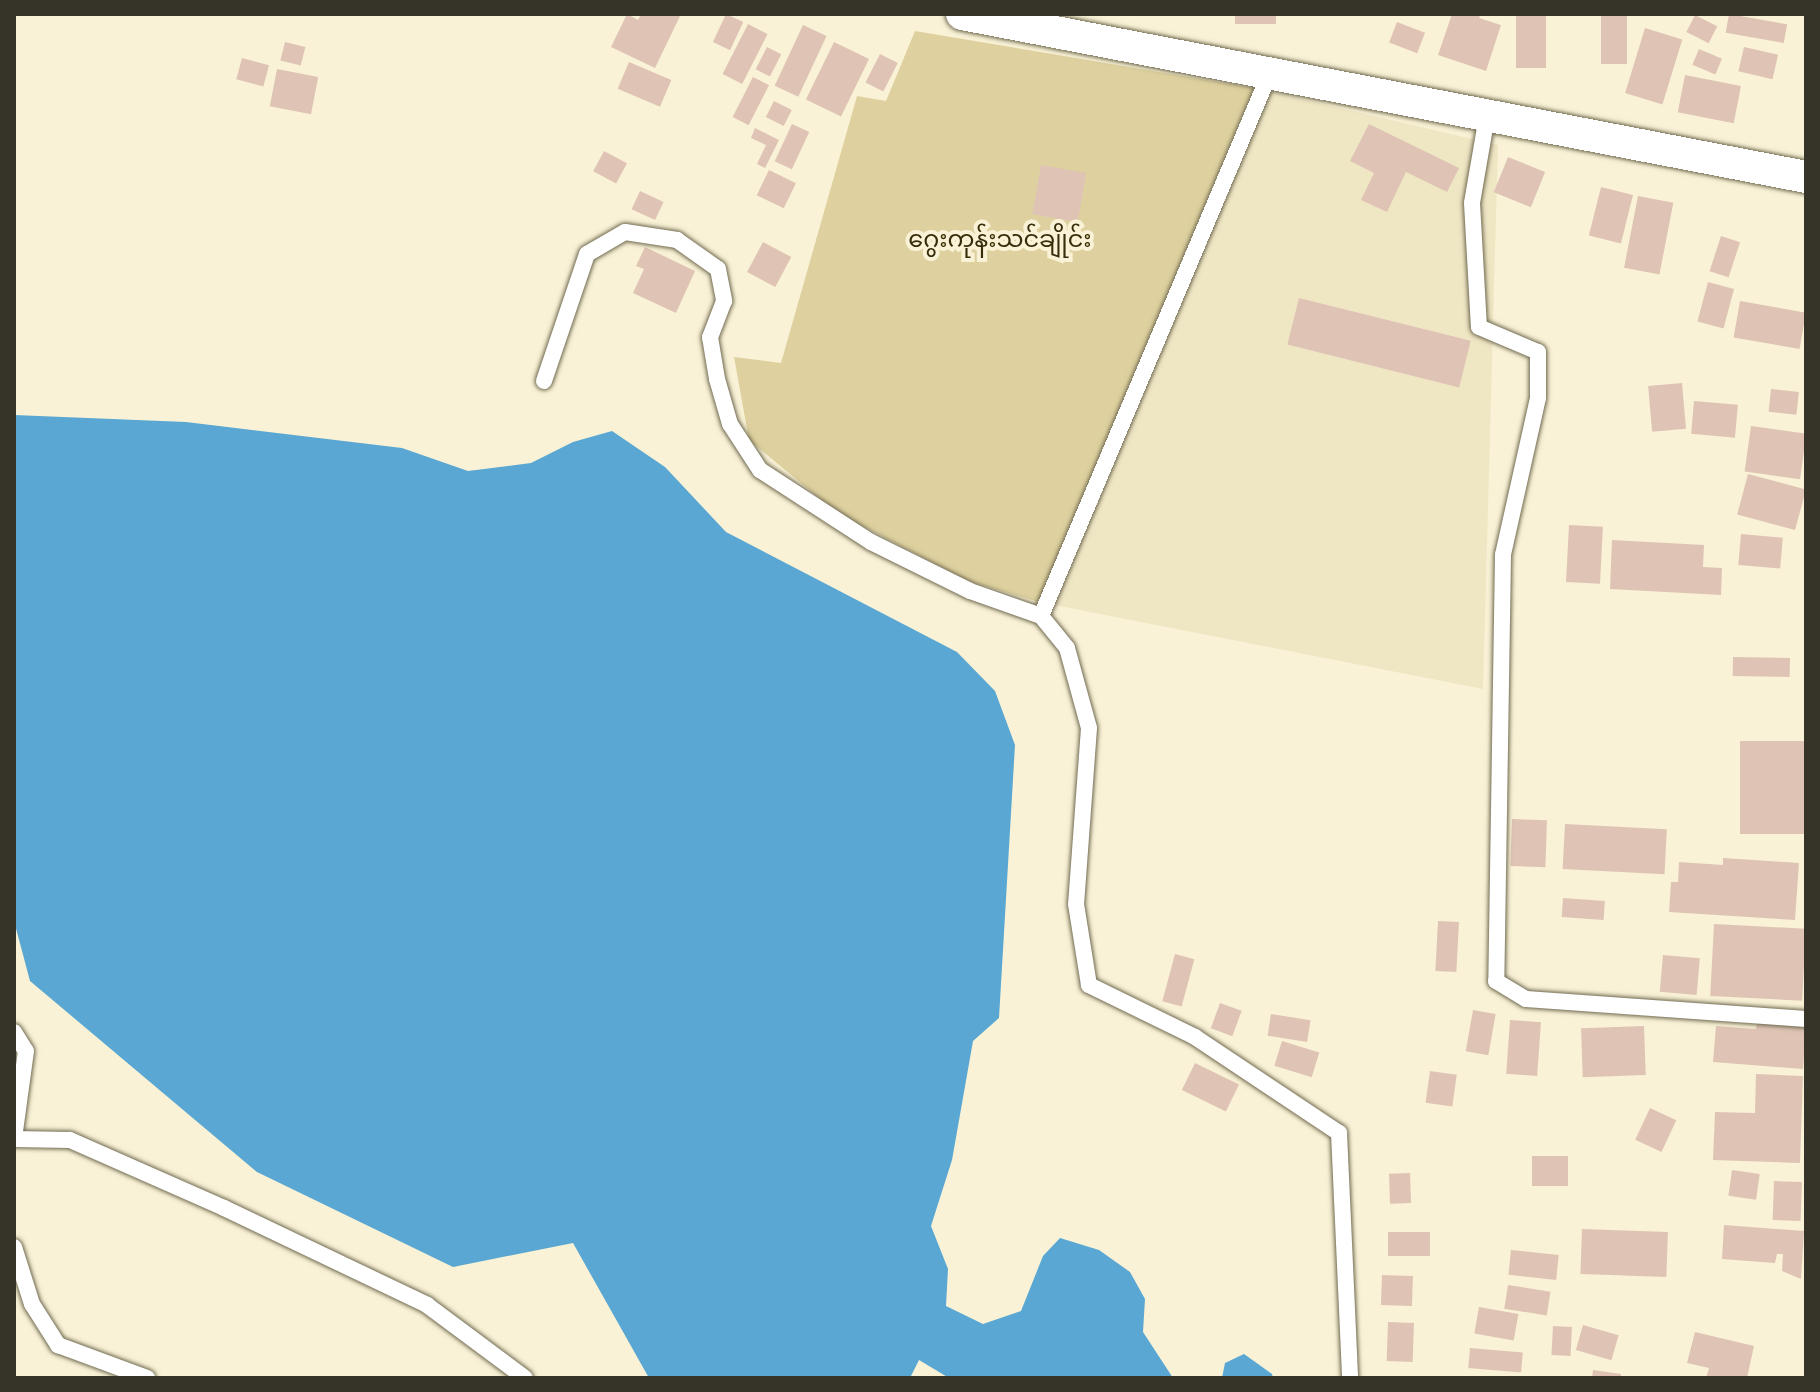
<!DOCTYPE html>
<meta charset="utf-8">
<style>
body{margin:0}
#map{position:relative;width:1820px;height:1392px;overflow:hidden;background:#f9f2d6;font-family:Rubik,"Noto Sans Myanmar",sans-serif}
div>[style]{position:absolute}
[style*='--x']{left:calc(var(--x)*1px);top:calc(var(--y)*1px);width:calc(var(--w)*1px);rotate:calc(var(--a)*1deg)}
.built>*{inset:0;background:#efe6c4}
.green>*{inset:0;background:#ded19f}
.water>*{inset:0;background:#59a7d2}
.building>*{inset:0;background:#dfc4b5;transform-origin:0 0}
.roads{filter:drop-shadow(0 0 2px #706a51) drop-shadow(0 0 2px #706a51)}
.lane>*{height:16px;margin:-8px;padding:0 8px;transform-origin:8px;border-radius:8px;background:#fff}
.street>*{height:32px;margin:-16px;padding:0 16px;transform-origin:16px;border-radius:16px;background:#fff}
span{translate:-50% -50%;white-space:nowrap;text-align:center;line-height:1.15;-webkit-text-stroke:8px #f9f2d6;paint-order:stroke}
.park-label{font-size:24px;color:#362d0a}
.frame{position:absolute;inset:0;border:16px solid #363328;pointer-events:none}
</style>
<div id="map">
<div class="built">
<div style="clip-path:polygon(1254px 88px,1498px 145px,1483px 689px,1039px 602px)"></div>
</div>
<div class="green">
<div style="clip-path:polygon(915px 31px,1254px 88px,1039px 602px,968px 581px,836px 512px,749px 440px,734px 357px,781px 363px,857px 96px,886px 101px)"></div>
</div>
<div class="water">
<div style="clip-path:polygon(14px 415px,186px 422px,402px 448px,468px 471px,531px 463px,573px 442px,612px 431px,665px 467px,726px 532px,957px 652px,995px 691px,1015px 745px,999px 1018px,973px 1041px,952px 1160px,931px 1226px,948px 1269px,946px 1306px,983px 1324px,1021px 1311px,1043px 1256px,1060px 1238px,1099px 1250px,1130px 1272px,1145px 1299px,1143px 1332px,1173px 1378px,949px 1378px,919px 1360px,910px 1378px,649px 1378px,573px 1243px,453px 1267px,257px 1172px,30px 981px,14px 921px)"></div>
<div style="clip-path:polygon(1244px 1354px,1272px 1374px,1273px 1378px,1222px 1378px,1225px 1363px)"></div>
</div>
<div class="building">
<div style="clip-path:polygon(627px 14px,638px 20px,641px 14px,681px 14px,655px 68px,611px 47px)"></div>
<div style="left:726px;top:14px;width:19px;height:31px;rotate:25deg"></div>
<div style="left:1235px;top:14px;width:41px;height:10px"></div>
<div style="clip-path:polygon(1452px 14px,1481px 14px,1479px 18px,1501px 25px,1486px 71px,1438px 55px)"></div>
<div style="left:1516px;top:14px;width:30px;height:54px"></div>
<div style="left:1601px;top:14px;width:26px;height:50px"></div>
<div style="left:1729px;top:14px;width:59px;height:19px;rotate:10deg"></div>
<div style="left:1695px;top:15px;width:25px;height:19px;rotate:27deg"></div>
<div style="left:1397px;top:22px;width:30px;height:22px;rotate:21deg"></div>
<div style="left:748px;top:24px;width:22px;height:56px;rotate:27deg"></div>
<div style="left:803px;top:25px;width:26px;height:67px;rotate:25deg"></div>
<div style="left:1645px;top:28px;width:39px;height:68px;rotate:17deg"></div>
<div style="left:285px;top:42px;width:21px;height:19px;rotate:14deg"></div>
<div style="left:834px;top:42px;width:39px;height:64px;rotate:26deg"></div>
<div style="left:767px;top:47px;width:16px;height:25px;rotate:27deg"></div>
<div style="left:1744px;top:47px;width:35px;height:25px;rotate:13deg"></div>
<div style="left:1699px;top:49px;width:25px;height:17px;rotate:23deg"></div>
<div style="left:880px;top:54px;width:20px;height:32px;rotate:27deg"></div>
<div style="left:242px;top:58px;width:28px;height:22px;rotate:15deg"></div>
<div style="left:629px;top:62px;width:46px;height:29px;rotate:23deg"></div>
<div style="left:277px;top:69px;width:42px;height:38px;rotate:11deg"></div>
<div style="left:1685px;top:75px;width:57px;height:38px;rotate:11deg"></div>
<div style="left:753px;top:77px;width:18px;height:45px;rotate:27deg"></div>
<div style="left:774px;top:101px;width:20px;height:18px;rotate:27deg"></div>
<div style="left:792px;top:124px;width:19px;height:41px;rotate:25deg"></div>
<div style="clip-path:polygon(1369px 124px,1459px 168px,1447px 192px,1406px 172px,1387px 212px,1361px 200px,1374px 173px,1350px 161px)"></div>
<div style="clip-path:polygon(755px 128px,779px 140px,765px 168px,757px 164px,766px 145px,751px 138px)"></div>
<div style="left:604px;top:151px;width:26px;height:23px;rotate:28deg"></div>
<div style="left:1508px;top:157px;width:40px;height:38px;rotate:22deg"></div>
<div style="left:1041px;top:165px;width:46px;height:50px;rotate:10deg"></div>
<div style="left:769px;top:170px;width:30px;height:28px;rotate:26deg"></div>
<div style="left:1601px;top:187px;width:33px;height:50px;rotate:14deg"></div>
<div style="left:640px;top:191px;width:26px;height:20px;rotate:25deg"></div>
<div style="left:1638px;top:196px;width:36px;height:73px;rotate:11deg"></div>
<div style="left:1721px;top:236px;width:20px;height:37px;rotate:18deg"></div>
<div style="left:763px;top:242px;width:32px;height:34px;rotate:28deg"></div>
<div style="clip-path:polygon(645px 247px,695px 271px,676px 313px,633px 293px,644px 269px,636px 266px)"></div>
<div style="left:1708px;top:282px;width:27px;height:41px;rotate:15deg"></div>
<div style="left:1299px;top:298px;width:177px;height:48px;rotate:14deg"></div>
<div style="left:1740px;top:301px;width:67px;height:37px;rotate:10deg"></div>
<div style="left:1682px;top:383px;width:46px;height:34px;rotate:85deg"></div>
<div style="left:1771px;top:389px;width:28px;height:23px;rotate:6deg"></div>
<div style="left:1694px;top:401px;width:44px;height:33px;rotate:5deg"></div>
<div style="left:1751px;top:426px;width:56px;height:46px;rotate:8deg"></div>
<div style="left:1748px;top:474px;width:60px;height:42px;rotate:15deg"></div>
<div style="left:1569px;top:525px;width:34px;height:57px;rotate:3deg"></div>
<div style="left:1741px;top:534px;width:42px;height:31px;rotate:5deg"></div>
<div style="clip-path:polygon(1612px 540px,1704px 545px,1703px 567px,1722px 568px,1721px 595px,1610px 589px)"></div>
<div style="left:1733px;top:657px;width:57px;height:19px;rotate:1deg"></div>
<div style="left:1740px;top:741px;width:66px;height:93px"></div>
<div style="left:1512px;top:819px;width:35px;height:47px;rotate:2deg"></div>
<div style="left:1565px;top:824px;width:102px;height:45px;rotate:3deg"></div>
<div style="clip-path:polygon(1723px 858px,1799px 863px,1795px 920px,1669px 912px,1671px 882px,1678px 882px,1679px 862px,1723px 865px)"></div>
<div style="left:1563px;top:898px;width:42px;height:19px;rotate:4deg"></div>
<div style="left:1438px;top:921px;width:21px;height:50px;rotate:3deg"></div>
<div style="left:1714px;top:924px;width:92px;height:72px;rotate:3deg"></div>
<div style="left:1175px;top:954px;width:20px;height:49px;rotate:15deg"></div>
<div style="left:1663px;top:955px;width:37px;height:37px;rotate:5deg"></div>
<div style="left:1220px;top:1003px;width:23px;height:27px;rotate:20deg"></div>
<div style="left:1473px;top:1010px;width:23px;height:42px;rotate:10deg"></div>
<div style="left:1271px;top:1014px;width:40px;height:22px;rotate:9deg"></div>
<div style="left:1510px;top:1020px;width:31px;height:54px;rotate:4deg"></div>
<div style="clip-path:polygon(1757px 1022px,1806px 1026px,1803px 1069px,1713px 1062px,1716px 1026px,1756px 1029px)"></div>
<div style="left:1644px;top:1026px;width:49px;height:63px;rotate:88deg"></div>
<div style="left:1282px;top:1041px;width:39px;height:26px;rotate:17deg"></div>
<div style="left:1195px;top:1063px;width:49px;height:30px;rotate:26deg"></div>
<div style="left:1430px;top:1071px;width:27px;height:32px;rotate:8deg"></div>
<div style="clip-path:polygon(1756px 1074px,1803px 1076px,1800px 1163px,1713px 1160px,1715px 1112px,1755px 1113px)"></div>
<div style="left:1650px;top:1108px;width:29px;height:35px;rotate:25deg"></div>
<div style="left:1532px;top:1156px;width:36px;height:30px"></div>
<div style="left:1732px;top:1170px;width:28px;height:26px;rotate:8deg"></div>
<div style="left:1410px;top:1173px;width:30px;height:21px;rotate:88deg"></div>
<div style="left:1774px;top:1181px;width:28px;height:39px;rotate:2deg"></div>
<div style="clip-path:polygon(1724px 1225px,1804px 1231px,1801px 1279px,1782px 1271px,1783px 1254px,1777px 1254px,1775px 1263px,1722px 1259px)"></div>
<div style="left:1582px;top:1229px;width:86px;height:45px;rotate:2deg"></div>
<div style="left:1388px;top:1232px;width:42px;height:24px"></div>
<div style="left:1511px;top:1250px;width:48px;height:25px;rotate:6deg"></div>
<div style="left:1382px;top:1275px;width:31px;height:30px;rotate:2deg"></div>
<div style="left:1508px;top:1285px;width:43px;height:24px;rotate:9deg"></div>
<div style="left:1479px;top:1307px;width:40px;height:27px;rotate:10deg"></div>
<div style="left:1388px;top:1322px;width:26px;height:39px;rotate:2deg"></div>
<div style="left:1583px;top:1325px;width:37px;height:26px;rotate:16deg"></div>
<div style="left:1553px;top:1326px;width:19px;height:29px;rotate:3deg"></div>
<div style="clip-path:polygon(1695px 1332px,1754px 1346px,1747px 1378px,1706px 1378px,1709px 1368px,1687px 1363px)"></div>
<div style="left:1470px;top:1348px;width:53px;height:20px;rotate:5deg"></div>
<div style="clip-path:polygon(1593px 1370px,1621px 1374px,1621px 1378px,1592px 1378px)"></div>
</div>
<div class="roads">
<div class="lane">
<div style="--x:1487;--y:116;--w:88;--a:99.8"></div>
<div style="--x:1472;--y:203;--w:124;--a:86.8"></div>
<div style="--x:1479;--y:327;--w:64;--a:23"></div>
<div style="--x:1538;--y:352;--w:46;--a:90"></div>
<div style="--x:1538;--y:398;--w:161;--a:102.6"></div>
<div style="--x:1503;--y:555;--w:426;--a:90.9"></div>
<div style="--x:1496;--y:981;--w:35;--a:31"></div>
<div style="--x:1526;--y:999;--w:281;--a:4.1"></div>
<div style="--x:544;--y:381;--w:134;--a:-71.3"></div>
<div style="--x:587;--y:254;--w:44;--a:-30.1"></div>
<div style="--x:625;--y:232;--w:53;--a:8.7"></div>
<div style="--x:677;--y:240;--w:50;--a:35.3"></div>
<div style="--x:718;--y:269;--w:33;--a:79"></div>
<div style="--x:724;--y:301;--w:39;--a:111"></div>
<div style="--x:710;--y:337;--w:43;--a:80.5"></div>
<div style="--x:717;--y:379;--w:47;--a:73.9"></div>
<div style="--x:730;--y:424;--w:55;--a:56.9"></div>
<div style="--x:760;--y:470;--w:132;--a:33"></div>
<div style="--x:871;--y:542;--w:110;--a:26.3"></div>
<div style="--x:970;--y:591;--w:75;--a:19.4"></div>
<div style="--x:1041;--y:616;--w:41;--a:50.9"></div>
<div style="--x:1067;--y:648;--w:83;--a:74.6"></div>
<div style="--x:1089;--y:728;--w:176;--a:94.2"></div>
<div style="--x:1076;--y:904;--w:82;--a:80.9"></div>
<div style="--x:1089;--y:985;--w:118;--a:26.1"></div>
<div style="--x:1195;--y:1037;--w:173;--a:33.7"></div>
<div style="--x:1339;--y:1133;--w:245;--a:87.4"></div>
<div style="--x:1041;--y:616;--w:587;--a:-67.15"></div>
<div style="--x:14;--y:1032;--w:22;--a:58"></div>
<div style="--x:26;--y:1051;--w:89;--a:97.8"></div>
<div style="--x:14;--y:1139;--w:56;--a:1"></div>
<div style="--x:70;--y:1140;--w:168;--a:23.8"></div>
<div style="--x:224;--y:1208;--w:225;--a:25.5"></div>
<div style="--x:427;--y:1305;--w:122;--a:36.7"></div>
<div style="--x:14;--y:1247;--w:60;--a:72.5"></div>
<div style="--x:32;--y:1304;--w:49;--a:57.6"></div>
<div style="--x:58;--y:1345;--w:95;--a:20.3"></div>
</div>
<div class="street">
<div style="--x:962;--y:14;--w:860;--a:10.93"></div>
</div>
</div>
<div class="park-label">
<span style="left:1000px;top:240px">ဂွေးကုန်းသင်ချိုင်း</span>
</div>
<div class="frame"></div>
</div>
